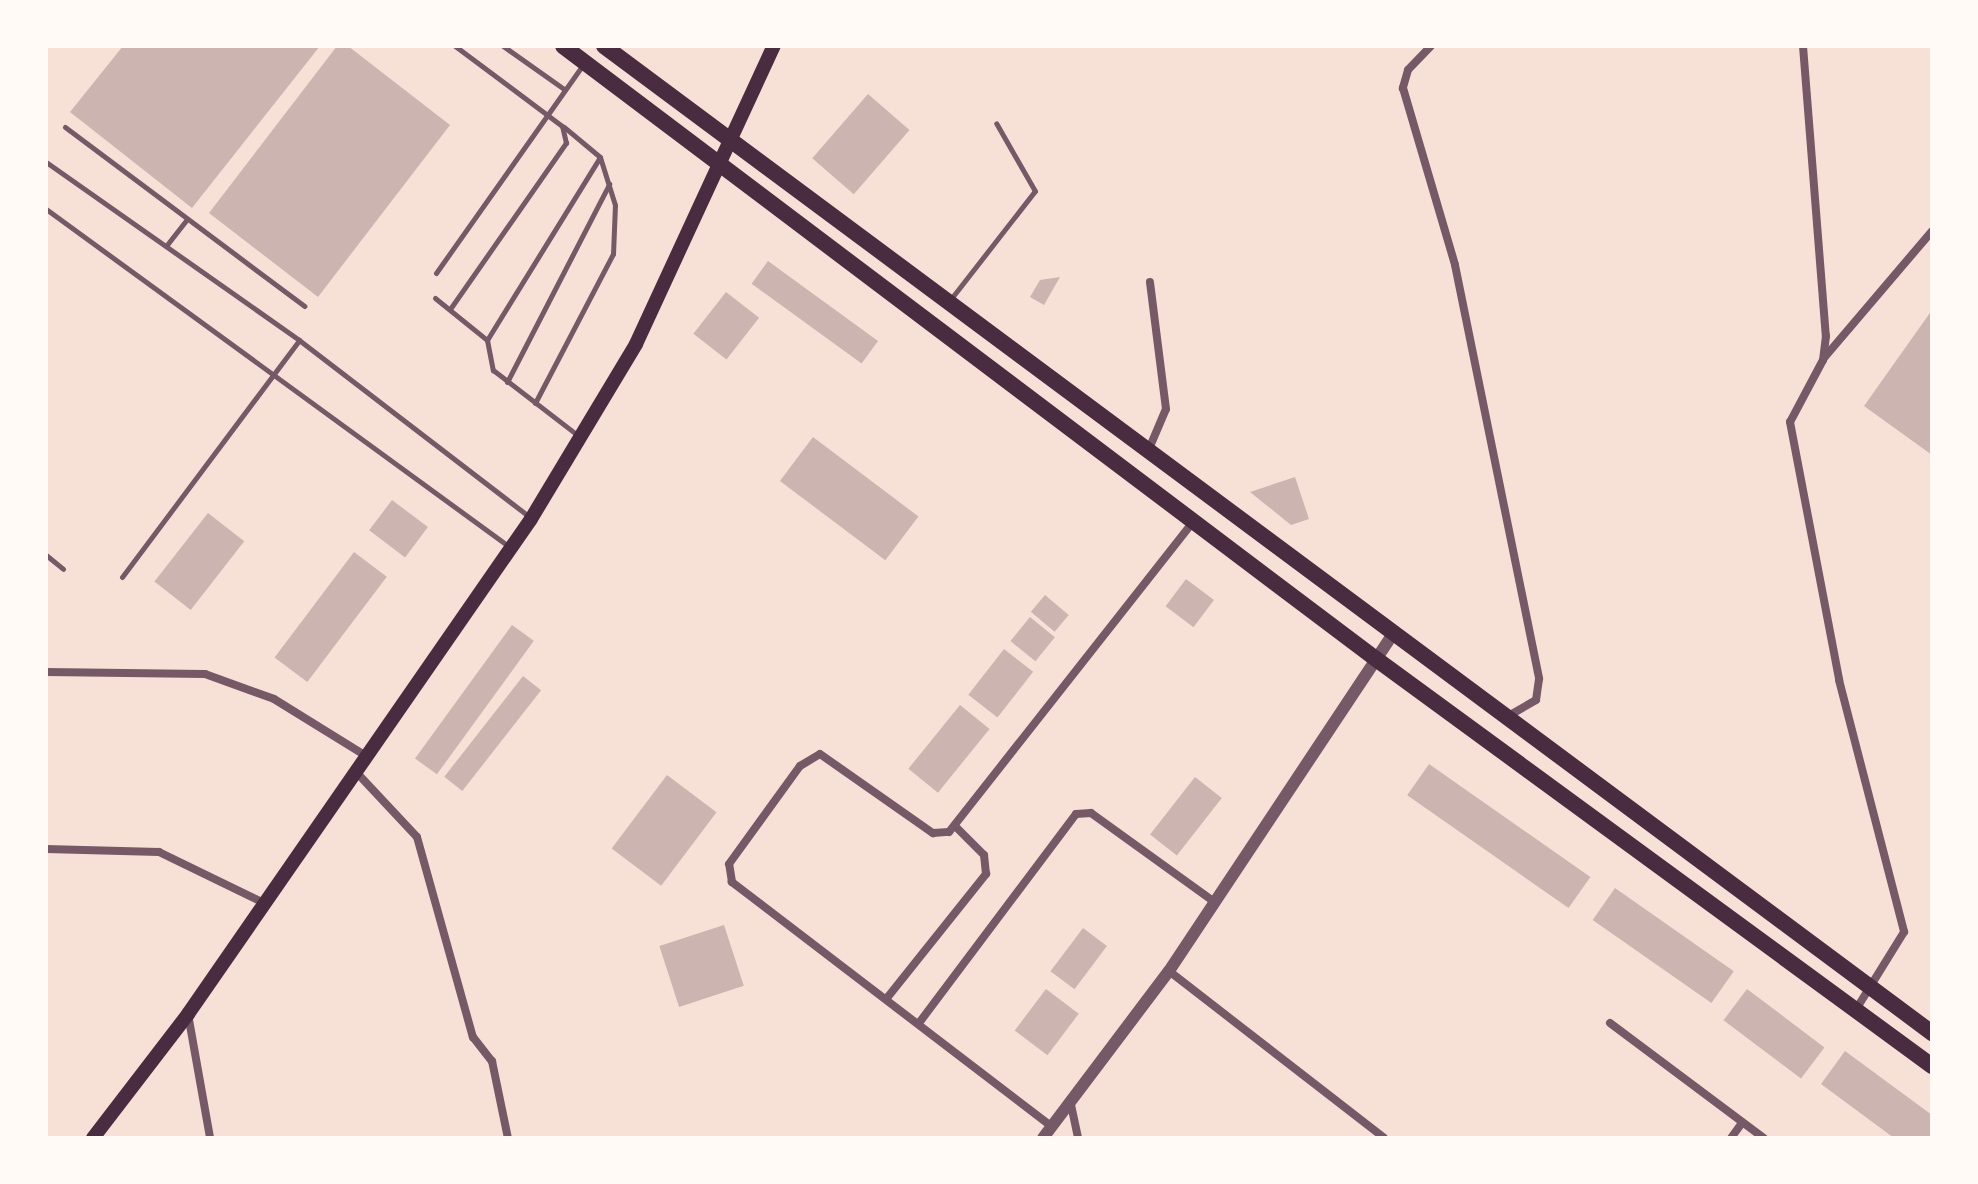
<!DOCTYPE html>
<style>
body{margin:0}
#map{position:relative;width:1978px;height:1184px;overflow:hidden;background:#f7e1d7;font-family:Literata,serif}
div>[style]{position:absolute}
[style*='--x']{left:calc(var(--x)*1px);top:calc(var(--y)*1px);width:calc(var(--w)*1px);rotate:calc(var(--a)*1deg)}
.building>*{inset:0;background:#ccb4b1;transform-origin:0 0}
.service>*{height:5px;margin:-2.5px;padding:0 2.5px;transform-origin:2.5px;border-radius:2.5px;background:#755966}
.minor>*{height:8px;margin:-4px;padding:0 4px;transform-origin:4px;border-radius:4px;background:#755966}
.tertiary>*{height:12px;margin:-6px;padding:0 6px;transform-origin:6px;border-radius:6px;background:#755966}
.secondary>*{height:14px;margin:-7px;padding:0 7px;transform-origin:7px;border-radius:7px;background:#4a2c40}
.primary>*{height:16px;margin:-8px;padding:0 8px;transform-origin:8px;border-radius:8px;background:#4a2c40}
span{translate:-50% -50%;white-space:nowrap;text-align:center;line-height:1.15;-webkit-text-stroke:7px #fffaf5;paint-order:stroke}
.frame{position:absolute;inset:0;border:48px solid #fffaf5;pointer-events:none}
</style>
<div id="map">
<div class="building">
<div style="clip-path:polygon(123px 46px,320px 46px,192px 208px,70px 112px)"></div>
<div style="clip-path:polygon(337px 46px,348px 46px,450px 125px,318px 297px,209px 213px)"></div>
<div style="left:868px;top:94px;width:55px;height:85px;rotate:41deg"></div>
<div style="left:768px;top:261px;width:136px;height:28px;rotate:36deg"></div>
<div style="clip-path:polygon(1060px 277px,1044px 305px,1030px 297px,1040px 280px)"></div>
<div style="left:726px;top:292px;width:42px;height:53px;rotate:38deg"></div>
<div style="clip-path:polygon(1932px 310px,1932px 455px,1864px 406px)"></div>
<div style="left:813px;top:437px;width:132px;height:55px;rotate:37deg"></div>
<div style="clip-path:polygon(1295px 477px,1309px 519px,1291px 525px,1250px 492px)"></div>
<div style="left:392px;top:500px;width:45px;height:38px;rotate:37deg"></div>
<div style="left:208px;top:513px;width:46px;height:87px;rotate:38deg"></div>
<div style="left:354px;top:552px;width:41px;height:132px;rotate:37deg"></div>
<div style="left:1186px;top:579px;width:35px;height:34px;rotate:37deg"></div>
<div style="left:1045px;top:595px;width:31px;height:22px;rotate:40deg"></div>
<div style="left:1030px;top:617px;width:32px;height:31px;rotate:39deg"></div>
<div style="left:512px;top:625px;width:27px;height:165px;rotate:36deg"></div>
<div style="left:1004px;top:649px;width:37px;height:58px;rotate:38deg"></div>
<div style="left:523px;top:676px;width:23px;height:128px;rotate:38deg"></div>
<div style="left:960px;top:705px;width:38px;height:82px;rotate:39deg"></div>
<div style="left:1429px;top:764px;width:197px;height:38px;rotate:35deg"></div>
<div style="left:667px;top:775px;width:62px;height:92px;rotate:37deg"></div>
<div style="left:1195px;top:777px;width:34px;height:73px;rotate:38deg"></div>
<div style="left:1615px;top:888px;width:145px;height:39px;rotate:35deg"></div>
<div style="left:724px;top:925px;width:64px;height:68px;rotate:72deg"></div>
<div style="left:1083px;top:928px;width:30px;height:54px;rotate:37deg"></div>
<div style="left:1046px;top:989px;width:41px;height:52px;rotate:37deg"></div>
<div style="left:1747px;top:989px;width:97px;height:39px;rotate:37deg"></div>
<div style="clip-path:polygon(1845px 1051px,1932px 1115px,1932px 1138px,1894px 1138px,1821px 1084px)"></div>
</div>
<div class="service">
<div style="--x:503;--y:46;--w:75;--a:35.2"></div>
<div style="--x:65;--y:127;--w:299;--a:36.8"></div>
<div style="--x:46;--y:162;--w:309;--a:35.1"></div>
<div style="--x:299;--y:340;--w:292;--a:37.5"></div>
<div style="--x:46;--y:209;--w:575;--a:36.09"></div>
<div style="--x:166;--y:246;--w:33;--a:-52"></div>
<div style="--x:436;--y:273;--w:253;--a:-54.8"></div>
<div style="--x:435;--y:298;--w:67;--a:38.9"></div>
<div style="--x:487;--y:340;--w:31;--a:79"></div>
<div style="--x:493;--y:370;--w:110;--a:37.6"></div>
<div style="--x:950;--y:300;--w:138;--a:-52.1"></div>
<div style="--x:1035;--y:191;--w:78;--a:-119.8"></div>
<div style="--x:450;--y:309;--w:203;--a:-55.1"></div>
<div style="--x:566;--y:143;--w:17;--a:-103"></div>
<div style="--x:562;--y:126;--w:134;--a:-143.2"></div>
<div style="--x:487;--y:340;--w:215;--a:-58.3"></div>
<div style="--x:507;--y:382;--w:223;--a:-62.7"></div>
<div style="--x:535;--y:403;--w:168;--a:-62.4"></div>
<div style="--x:613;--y:254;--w:49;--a:-87.7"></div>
<div style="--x:615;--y:205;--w:50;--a:-107.4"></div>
<div style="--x:600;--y:157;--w:47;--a:-140.2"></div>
<div style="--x:46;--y:555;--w:22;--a:39"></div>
<div style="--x:122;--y:577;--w:296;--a:-53.2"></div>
</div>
<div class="minor">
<div style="--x:1431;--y:46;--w:33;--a:134"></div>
<div style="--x:1408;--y:70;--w:19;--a:106"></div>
<div style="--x:1403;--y:88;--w:184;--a:73.6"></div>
<div style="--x:1455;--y:265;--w:422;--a:78.5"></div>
<div style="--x:1539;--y:679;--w:21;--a:98"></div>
<div style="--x:1536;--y:700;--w:34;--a:150"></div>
<div style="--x:1803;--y:46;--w:291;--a:85.5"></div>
<div style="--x:1826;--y:336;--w:24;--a:97"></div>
<div style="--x:1823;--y:360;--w:70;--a:118"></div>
<div style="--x:1790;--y:422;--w:263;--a:79.2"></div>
<div style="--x:1839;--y:680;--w:260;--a:75.5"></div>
<div style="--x:1904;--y:932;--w:93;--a:121.8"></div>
<div style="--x:1824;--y:358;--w:167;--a:-49.6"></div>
<div style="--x:1149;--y:449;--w:43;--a:-67"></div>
<div style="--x:1166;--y:409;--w:128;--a:-97.2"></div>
<div style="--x:46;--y:672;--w:159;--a:0.7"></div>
<div style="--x:205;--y:674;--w:73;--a:19.9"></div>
<div style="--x:274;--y:699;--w:110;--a:31.7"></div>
<div style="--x:358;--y:774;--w:86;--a:46.9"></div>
<div style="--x:417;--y:837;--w:208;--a:74.4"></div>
<div style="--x:473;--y:1037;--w:31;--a:52"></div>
<div style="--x:492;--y:1061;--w:79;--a:78.3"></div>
<div style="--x:46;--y:849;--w:113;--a:1.5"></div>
<div style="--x:159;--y:852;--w:114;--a:25.9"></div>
<div style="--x:1169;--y:971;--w:272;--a:37.8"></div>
<div style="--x:887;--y:998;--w:159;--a:-51.4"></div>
<div style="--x:986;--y:874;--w:19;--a:-96"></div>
<div style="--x:984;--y:855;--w:41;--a:-135"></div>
<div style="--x:188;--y:1014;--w:126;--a:79.9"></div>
<div style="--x:919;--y:1023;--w:261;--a:-53.1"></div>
<div style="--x:1076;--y:814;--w:15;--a:-4"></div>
<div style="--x:1091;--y:813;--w:154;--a:35.8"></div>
<div style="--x:1610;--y:1023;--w:192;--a:36.8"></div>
<div style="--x:1070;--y:1100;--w:39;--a:78"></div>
<div style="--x:1051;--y:1126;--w:402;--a:-142.6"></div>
<div style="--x:732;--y:882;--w:18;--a:-99"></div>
<div style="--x:729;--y:864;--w:121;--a:-54.1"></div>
<div style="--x:800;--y:766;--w:23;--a:-31"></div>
<div style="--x:820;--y:754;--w:138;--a:35"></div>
<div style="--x:933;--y:833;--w:16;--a:-4"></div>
<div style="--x:949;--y:832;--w:398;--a:-51.8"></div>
<div style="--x:1731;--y:1138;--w:19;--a:-54"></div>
</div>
<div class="tertiary">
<div style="--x:1043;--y:1138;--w:209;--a:-53"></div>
<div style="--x:1169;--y:971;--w:403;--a:-56.4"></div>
</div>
<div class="secondary">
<div style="--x:93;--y:1138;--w:156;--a:-52.5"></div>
<div style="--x:188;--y:1014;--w:602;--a:-55.28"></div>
<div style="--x:531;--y:519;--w:204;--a:-59"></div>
<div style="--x:636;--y:344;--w:328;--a:-65.2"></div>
</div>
<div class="primary">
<div style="--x:563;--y:46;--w:1018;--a:37.02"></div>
<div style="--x:1376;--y:659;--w:689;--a:36.2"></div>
<div style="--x:604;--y:46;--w:1655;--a:36.62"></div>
</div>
<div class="frame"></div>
</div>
